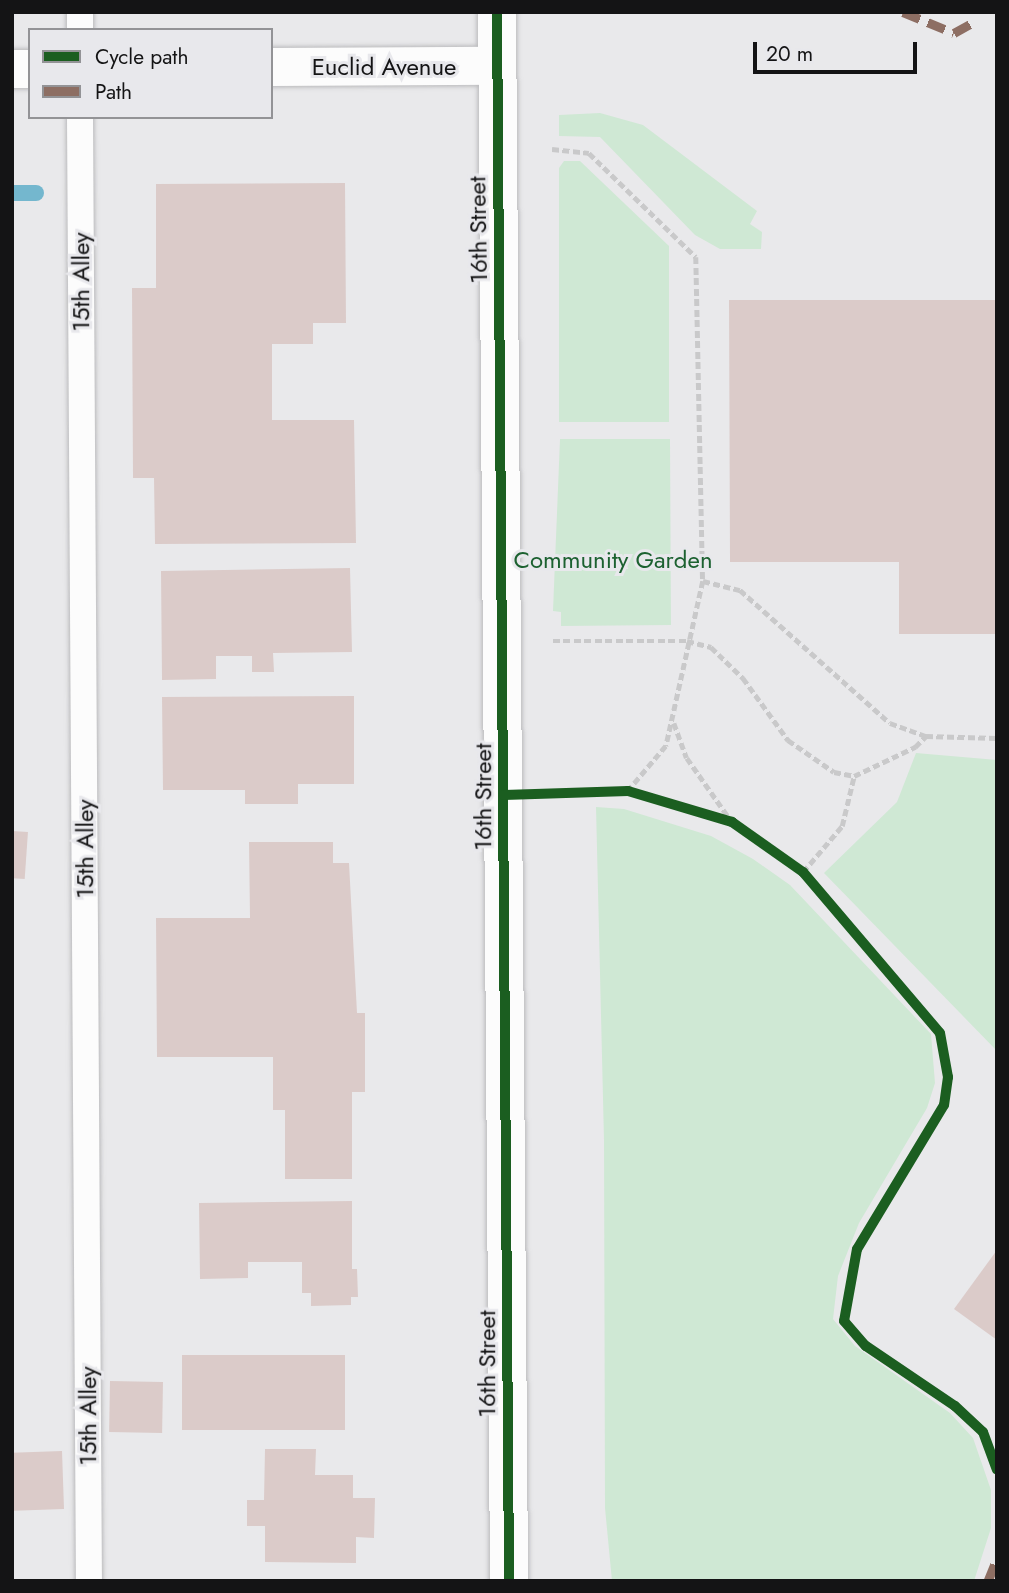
<!DOCTYPE html>
<style>
body{margin:0}
#map{position:relative;width:1009px;height:1593px;overflow:hidden;background:#e9e9eb;font-family:Jost,sans-serif}
div>[style]{position:absolute}
[style*='--x']{left:calc(var(--x)*1px);top:calc(var(--y)*1px);width:calc(var(--w)*1px);rotate:calc(var(--a)*1deg)}
.green>*{inset:0;background:#cfe8d4}
.stream>*{height:16px;margin:-8px;padding:0 8px;transform-origin:8px;border-radius:8px;background:#74b7ce}
.building>*{inset:0;background:#dbcbc9;transform-origin:0 0}
.path>*{height:4.5px;margin-top:-2.25px;transform-origin:0;background:repeating-linear-gradient(90deg,#c9c9ca 0 7px,transparent 0 10.5px)}
.roads{filter:drop-shadow(0 0 2px #bbbbbd) drop-shadow(0 0 2px #bbbbbd)}
.lane>*{height:26px;margin:-13px;padding:0 13px;transform-origin:13px;border-radius:13px;background:#fcfcfc}
.street>*{height:38px;margin:-19px;padding:0 19px;transform-origin:19px;border-radius:19px;background:#fcfcfc}
.quiet>*{height:9px;margin-top:-4.5px;transform-origin:0;background:repeating-linear-gradient(90deg,#8d6e63 0 18px,transparent 0 27px)}
.cycleway>*{height:10px;margin:-5px;padding:0 5px;transform-origin:5px;border-radius:5px;background:#1b5e20}
span{translate:-50% -50%;white-space:nowrap;text-align:center;line-height:1.15;-webkit-text-stroke:6px #e8e8ec;paint-order:stroke}
.street-label{font-size:24px;color:#141415}
.park-label{font-size:24px;color:#1c6130}
.frame{position:absolute;inset:0;border:14px solid #141415;pointer-events:none}
.legend{position:absolute;left:28px;top:28px;width:245px;height:91px;box-sizing:border-box;background:#e8e8ec;border:2px solid #939396;margin:0;padding:9px 12px;list-style:none;font-size:21px;color:#141415}
.legend li{display:flex;align-items:center;gap:14px;height:35px}
.legend b{width:35px;border:2px solid #939396}
.scale{position:absolute;left:753px;top:42px;width:164px;height:32px;box-sizing:border-box;border:4px solid #141415;border-top:0;padding-left:9px;font-size:21px;line-height:24px;white-space:nowrap;color:#141415;-webkit-text-stroke:5px #e8e8ec;paint-order:stroke}
</style>
<div id="map">
<div class="green">
<div style="clip-path:polygon(600px 113px,643px 125px,757px 211px,750px 224px,762px 232px,761px 249px,720px 249px,695px 235px,600px 137px,559px 136px,559px 115px)"></div>
<div style="clip-path:polygon(564px 161px,580px 161px,669px 246px,669px 422px,559px 422px,559px 168px)"></div>
<div style="clip-path:polygon(560px 439px,670px 439px,671px 625px,561px 626px,561px 612px,553px 611px)"></div>
<div style="clip-path:polygon(916px 753px,997px 760px,997px 1051px,824px 873px,897px 802px)"></div>
<div style="clip-path:polygon(596px 807px,624px 809px,711px 836px,753px 859px,790px 885px,931px 1034px,935px 1083px,927px 1108px,859px 1223px,838px 1276px,833px 1319px,855px 1346px,950px 1413px,973px 1438px,991px 1490px,991px 1528px,974px 1581px,612px 1581px,605px 1508px,604px 1140px)"></div>
</div>
<div class="stream">
<div style="--x:12;--y:193;--w:24;--a:0"></div>
</div>
<div class="building">
<div style="clip-path:polygon(345px 183px,346px 323px,313px 323px,313px 344px,272px 344px,272px 420px,354px 420px,356px 543px,155px 544px,154px 478px,133px 478px,132px 288px,156px 288px,156px 184px)"></div>
<div style="clip-path:polygon(729px 300px,997px 300px,997px 634px,899px 634px,899px 562px,730px 562px)"></div>
<div style="clip-path:polygon(350px 568px,352px 652px,273px 653px,274px 672px,252px 672px,252px 656px,216px 656px,216px 679px,162px 680px,161px 571px)"></div>
<div style="clip-path:polygon(354px 696px,354px 784px,298px 784px,298px 804px,245px 804px,245px 790px,163px 790px,162px 697px)"></div>
<div style="left:12px;top:831px;width:16px;height:47px;rotate:4deg"></div>
<div style="clip-path:polygon(249px 842px,333px 842px,333px 863px,349px 863px,357px 1013px,365px 1013px,365px 1092px,352px 1092px,352px 1179px,285px 1179px,285px 1110px,273px 1110px,273px 1057px,157px 1057px,156px 918px,250px 918px)"></div>
<div style="clip-path:polygon(352px 1201px,352px 1269px,357px 1269px,358px 1297px,351px 1297px,351px 1305px,311px 1306px,311px 1293px,302px 1293px,302px 1262px,248px 1262px,248px 1278px,200px 1279px,199px 1203px)"></div>
<div style="clip-path:polygon(997px 1250px,997px 1340px,954px 1309px)"></div>
<div style="left:182px;top:1355px;width:163px;height:75px"></div>
<div style="left:110px;top:1381px;width:53px;height:51px;rotate:1deg"></div>
<div style="clip-path:polygon(265px 1449px,316px 1449px,315px 1475px,353px 1475px,353px 1498px,375px 1498px,374px 1538px,356px 1537px,356px 1563px,265px 1562px,265px 1526px,247px 1526px,247px 1500px,264px 1500px)"></div>
<div style="left:62px;top:1451px;width:58px;height:50px;rotate:88deg"></div>
</div>
<div class="path">
<div style="--x:552;--y:149;--w:37;--a:6"></div>
<div style="--x:589;--y:153;--w:149;--a:44.2"></div>
<div style="--x:696;--y:257;--w:324;--a:88.8"></div>
<div style="--x:703;--y:581;--w:169;--a:102.6"></div>
<div style="--x:666;--y:746;--w:59;--a:130.2"></div>
<div style="--x:703;--y:581;--w:38;--a:14"></div>
<div style="--x:740;--y:590;--w:200;--a:41.6"></div>
<div style="--x:890;--y:723;--w:38;--a:20"></div>
<div style="--x:553;--y:641;--w:134;--a:0"></div>
<div style="--x:687;--y:641;--w:25;--a:14"></div>
<div style="--x:711;--y:647;--w:45;--a:44.1"></div>
<div style="--x:743;--y:678;--w:77;--a:54"></div>
<div style="--x:788;--y:740;--w:56;--a:34.8"></div>
<div style="--x:834;--y:772;--w:20;--a:11"></div>
<div style="--x:854;--y:776;--w:68;--a:-25.4"></div>
<div style="--x:915;--y:747;--w:16;--a:-45"></div>
<div style="--x:926;--y:736;--w:71;--a:1.6"></div>
<div style="--x:674;--y:723;--w:37;--a:70"></div>
<div style="--x:687;--y:758;--w:78;--a:54.9"></div>
<div style="--x:803;--y:872;--w:60;--a:-49.7"></div>
<div style="--x:842;--y:826;--w:51;--a:-76.5"></div>
</div>
<div class="roads">
<div class="lane">
<div style="--x:80;--y:30;--w:18;--a:-90"></div>
<div style="--x:80;--y:117;--w:1464;--a:89.65"></div>
</div>
<div class="street">
<div style="--x:497;--y:12;--w:1569;--a:89.56"></div>
<div style="--x:271;--y:67;--w:226;--a:-0.3"></div>
<div style="--x:12;--y:69;--w:18;--a:0"></div>
</div>
</div>
<div class="quiet">
<div style="--x:903;--y:12;--w:55;--a:22.4"></div>
<div style="--x:954;--y:33;--w:25;--a:-29"></div>
<div style="--x:988;--y:1581;--w:24;--a:-68"></div>
</div>
<div class="cycleway">
<div style="--x:497;--y:12;--w:1569;--a:89.56"></div>
<div style="--x:504;--y:795;--w:124;--a:-1.8"></div>
<div style="--x:628;--y:791;--w:109;--a:16.6"></div>
<div style="--x:732;--y:822;--w:87;--a:35.2"></div>
<div style="--x:803;--y:872;--w:211;--a:49.6"></div>
<div style="--x:940;--y:1033;--w:45;--a:79.7"></div>
<div style="--x:948;--y:1077;--w:28;--a:98"></div>
<div style="--x:944;--y:1105;--w:168;--a:121.1"></div>
<div style="--x:857;--y:1249;--w:73;--a:100.2"></div>
<div style="--x:844;--y:1321;--w:33;--a:49"></div>
<div style="--x:866;--y:1346;--w:107;--a:34"></div>
<div style="--x:955;--y:1406;--w:38;--a:43"></div>
<div style="--x:983;--y:1432;--w:40;--a:69.8"></div>
</div>
<div class="street-label">
<span style="left:384px;top:67px">Euclid Avenue</span>
<span style="left:478px;top:230px;rotate:-91deg">16th Street</span>
<span style="left:81px;top:282px;rotate:-90deg">15th Alley</span>
<span style="left:483px;top:797px;rotate:-90deg">16th Street</span>
<span style="left:85px;top:849px;rotate:-90deg">15th Alley</span>
<span style="left:487px;top:1364px;rotate:-90deg">16th Street</span>
<span style="left:88px;top:1416px;rotate:-90deg">15th Alley</span>
</div>
<div class="park-label">
<span style="left:613px;top:560px">Community Garden</span>
</div>
<div class="frame"></div>
<ul class="legend">
<li><b style="height:9px;background:#1b5e20"></b>Cycle path</li>
<li><b style="height:9px;background:#8d6e63"></b>Path</li>
</ul>
<div class="scale">20 m</div>
</div>
